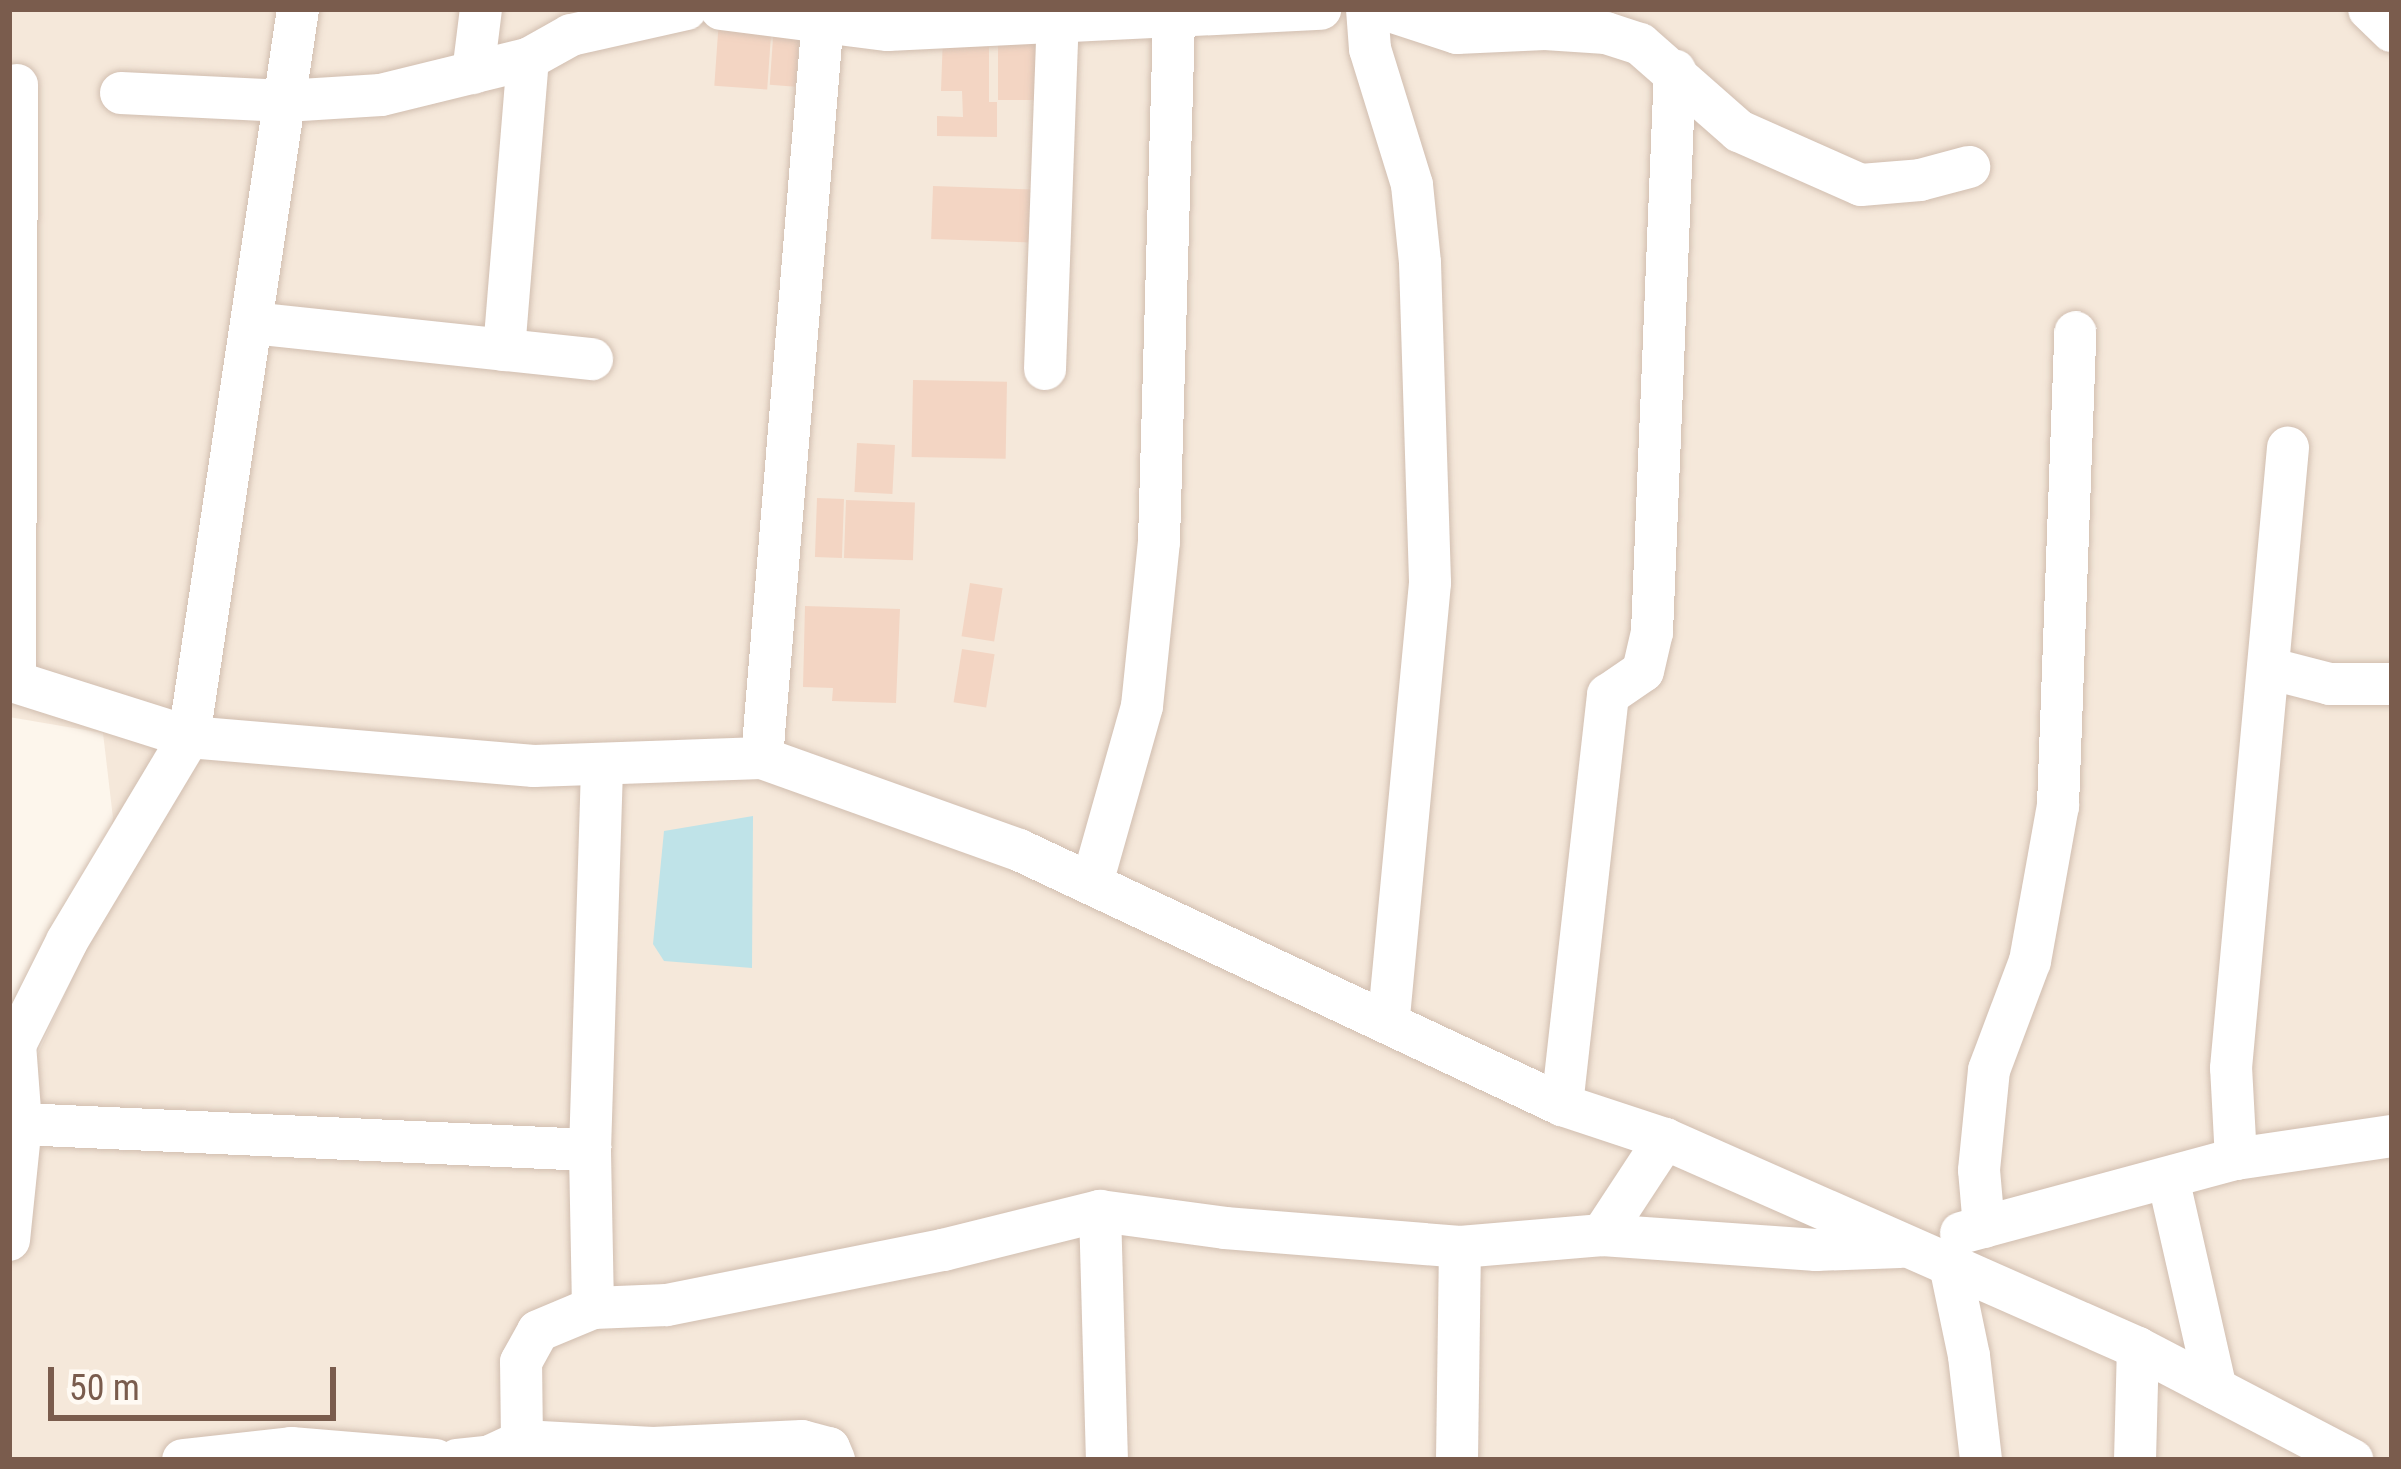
<!DOCTYPE html>
<style>
body{margin:0}
#map{position:relative;width:2401px;height:1469px;overflow:hidden;background:#fdf6ec;font-family:"Roboto Condensed",sans-serif}
div>[style]{position:absolute}
[style*='--x']{left:calc(var(--x)*1px);top:calc(var(--y)*1px);width:calc(var(--w)*1px);rotate:calc(var(--a)*1deg)}
.residential>*{inset:0;background:#f5e8da}
.water>*{inset:0;background:#bfe3e8}
.building>*{inset:0;background:#f3d5c3;transform-origin:0 0}
.roads{filter:drop-shadow(0 0 3px #d1beb0) drop-shadow(0 0 3px #d1beb0)}
.minor>*{height:42px;margin:-21px;padding:0 21px;transform-origin:21px;border-radius:21px;background:#fff}
span{translate:-50% -50%;white-space:nowrap;text-align:center;line-height:1.15;-webkit-text-stroke:10px #fffaf3;paint-order:stroke}
.frame{position:absolute;inset:0;border:12px solid #7a5c4d;pointer-events:none}
.scale{position:absolute;left:48px;top:1367px;width:288px;height:54px;box-sizing:border-box;border:6px solid #7a5c4d;border-top:0;padding-left:15px;font-size:36px;line-height:42px;white-space:nowrap;color:#7a5c4d;-webkit-text-stroke:9px #fffaf3;paint-order:stroke}
</style>
<div id="map">
<div class="residential">
<div style="clip-path:polygon(9px 9px,2392px 9px,2392px 1460px,9px 1460px,9px 1117px,87px 946px,113px 818px,103px 733px,9px 717px)"></div>
</div>
<div class="water">
<div style="clip-path:polygon(753px 816px,752px 968px,664px 961px,653px 944px,664px 831px)"></div>
</div>
<div class="building">
<div style="left:719px;top:19px;width:53px;height:67px;rotate:4deg"></div>
<div style="left:774px;top:24px;width:26px;height:61px;rotate:4deg"></div>
<div style="left:998px;top:30px;width:47px;height:70px"></div>
<div style="clip-path:polygon(943px 35px,989px 35px,989px 102px,997px 102px,997px 137px,937px 136px,937px 116px,963px 117px,962px 91px,941px 91px)"></div>
<div style="left:933px;top:186px;width:102px;height:53px;rotate:2deg"></div>
<div style="left:913px;top:380px;width:94px;height:77px;rotate:1deg"></div>
<div style="left:857px;top:443px;width:38px;height:49px;rotate:3deg"></div>
<div style="left:817px;top:498px;width:27px;height:59px;rotate:2deg"></div>
<div style="left:846px;top:500px;width:69px;height:58px;rotate:2deg"></div>
<div style="left:970px;top:583px;width:33px;height:54px;rotate:9deg"></div>
<div style="clip-path:polygon(805px 606px,900px 609px,896px 703px,832px 701px,833px 688px,803px 687px)"></div>
<div style="left:962px;top:649px;width:33px;height:54px;rotate:9deg"></div>
</div>
<div class="roads">
<div class="minor">
<div style="--x:721;--y:9;--w:168;--a:7.2"></div>
<div style="--x:888;--y:30;--w:433;--a:-2.8"></div>
<div style="--x:1367;--y:9;--w:40;--a:85.7"></div>
<div style="--x:1370;--y:49;--w:142;--a:72.8"></div>
<div style="--x:1412;--y:185;--w:78;--a:84.1"></div>
<div style="--x:1420;--y:263;--w:320;--a:88.2"></div>
<div style="--x:1430;--y:583;--w:438;--a:95.4"></div>
<div style="--x:1384;--y:9;--w:77;--a:18.2"></div>
<div style="--x:1457;--y:33;--w:88;--a:-2.6"></div>
<div style="--x:1545;--y:29;--w:61;--a:3.8"></div>
<div style="--x:1606;--y:33;--w:36;--a:18"></div>
<div style="--x:1640;--y:44;--w:132;--a:41.3"></div>
<div style="--x:1739;--y:131;--w:133;--a:23.9"></div>
<div style="--x:1861;--y:185;--w:59;--a:-4.8"></div>
<div style="--x:1920;--y:180;--w:51;--a:-14.9"></div>
<div style="--x:2369;--y:9;--w:32;--a:44"></div>
<div style="--x:473;--y:73;--w:64;--a:-82.9"></div>
<div style="--x:121;--y:93;--w:164;--a:2.8"></div>
<div style="--x:285;--y:101;--w:96;--a:-3.6"></div>
<div style="--x:381;--y:95;--w:151;--a:-13.8"></div>
<div style="--x:528;--y:59;--w:49;--a:-29.2"></div>
<div style="--x:571;--y:35;--w:118;--a:-12.7"></div>
<div style="--x:253;--y:323;--w:341;--a:6.1"></div>
<div style="--x:504;--y:350;--w:292;--a:-85.3"></div>
<div style="--x:1045;--y:369;--w:360;--a:-87.9"></div>
<div style="--x:2268;--y:668;--w:64;--a:14.5"></div>
<div style="--x:2330;--y:684;--w:62;--a:0"></div>
<div style="--x:9;--y:680;--w:189;--a:17.6"></div>
<div style="--x:189;--y:737;--w:346;--a:4.8"></div>
<div style="--x:534;--y:766;--w:228;--a:-2"></div>
<div style="--x:762;--y:758;--w:273;--a:19.7"></div>
<div style="--x:1019;--y:850;--w:600;--a:25.16"></div>
<div style="--x:1562;--y:1105;--w:108;--a:18.3"></div>
<div style="--x:1665;--y:1139;--w:517;--a:23.84"></div>
<div style="--x:2138;--y:1348;--w:242;--a:27.6"></div>
<div style="--x:15;--y:681;--w:596;--a:-89.81"></div>
<div style="--x:762;--y:758;--w:743;--a:-85.29"></div>
<div style="--x:1092;--y:883;--w:184;--a:-74.2"></div>
<div style="--x:1142;--y:706;--w:166;--a:-84.1"></div>
<div style="--x:1159;--y:541;--w:522;--a:-88.35"></div>
<div style="--x:1562;--y:1105;--w:413;--a:-83.6"></div>
<div style="--x:1608;--y:695;--w:42;--a:-34.4"></div>
<div style="--x:1643;--y:671;--w:40;--a:-77"></div>
<div style="--x:1652;--y:632;--w:562;--a:-87.66"></div>
<div style="--x:21;--y:1124;--w:570;--a:2.62"></div>
<div style="--x:2236;--y:1159;--w:91;--a:-93.1"></div>
<div style="--x:2231;--y:1068;--w:623;--a:-84.75"></div>
<div style="--x:2168;--y:1178;--w:216;--a:77.2"></div>
<div style="--x:1100;--y:1211;--w:249;--a:88.4"></div>
<div style="--x:1984;--y:1227;--w:57;--a:-95"></div>
<div style="--x:1979;--y:1170;--w:100;--a:-84.3"></div>
<div style="--x:1989;--y:1070;--w:116;--a:-69.4"></div>
<div style="--x:2030;--y:961;--w:158;--a:-79.8"></div>
<div style="--x:2058;--y:806;--w:474;--a:-87.9"></div>
<div style="--x:1961;--y:1233;--w:285;--a:-15.1"></div>
<div style="--x:2236;--y:1159;--w:158;--a:-8.4"></div>
<div style="--x:1602;--y:1235;--w:215;--a:4"></div>
<div style="--x:1816;--y:1250;--w:84;--a:-2"></div>
<div style="--x:9;--y:1240;--w:117;--a:-84.1"></div>
<div style="--x:21;--y:1124;--w:79;--a:-94.3"></div>
<div style="--x:15;--y:1045;--w:116;--a:-63.4"></div>
<div style="--x:67;--y:941;--w:238;--a:-59.1"></div>
<div style="--x:189;--y:737;--w:736;--a:-81.48"></div>
<div style="--x:1950;--y:1265;--w:93;--a:78.2"></div>
<div style="--x:1969;--y:1356;--w:105;--a:83.4"></div>
<div style="--x:593;--y:1308;--w:158;--a:-91.1"></div>
<div style="--x:590;--y:1150;--w:386;--a:-88.2"></div>
<div style="--x:522;--y:1441;--w:131;--a:3.1"></div>
<div style="--x:653;--y:1448;--w:149;--a:-2.7"></div>
<div style="--x:802;--y:1441;--w:28;--a:15"></div>
<div style="--x:829;--y:1448;--w:13;--a:67"></div>
<div style="--x:183;--y:1460;--w:109;--a:-6.3"></div>
<div style="--x:291;--y:1448;--w:145;--a:4.7"></div>
<div style="--x:457;--y:1460;--w:31;--a:-6"></div>
<div style="--x:488;--y:1457;--w:38;--a:-25"></div>
<div style="--x:522;--y:1441;--w:79;--a:-90.7"></div>
<div style="--x:521;--y:1362;--w:35;--a:-61"></div>
<div style="--x:538;--y:1331;--w:60;--a:-22.7"></div>
<div style="--x:593;--y:1308;--w:74;--a:-2.3"></div>
<div style="--x:667;--y:1305;--w:281;--a:-11.3"></div>
<div style="--x:943;--y:1250;--w:162;--a:-14"></div>
<div style="--x:1100;--y:1211;--w:126;--a:7.7"></div>
<div style="--x:1225;--y:1228;--w:236;--a:4.6"></div>
<div style="--x:1460;--y:1247;--w:143;--a:-4.8"></div>
<div style="--x:1602;--y:1235;--w:115;--a:-56.7"></div>
<div style="--x:1457;--y:1460;--w:213;--a:-89.2"></div>
<div style="--x:2135;--y:1460;--w:112;--a:-88.5"></div>
</div>
</div>
<div class="frame"></div>
<div class="scale">50 m</div>
</div>
